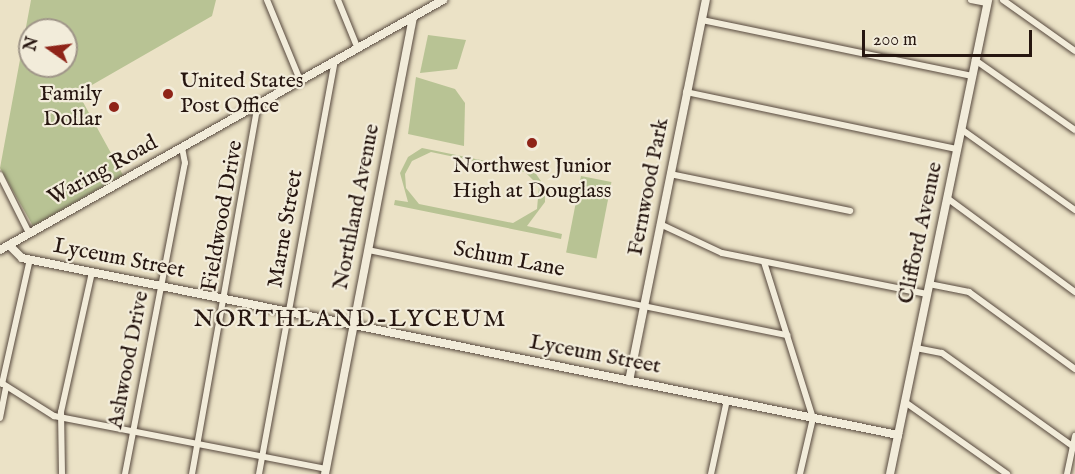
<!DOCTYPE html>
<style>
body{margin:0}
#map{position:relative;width:1075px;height:474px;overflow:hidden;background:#ebe2c6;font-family:"IM FELL English",serif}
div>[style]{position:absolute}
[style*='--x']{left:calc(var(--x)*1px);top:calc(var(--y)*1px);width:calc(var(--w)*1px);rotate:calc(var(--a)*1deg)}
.green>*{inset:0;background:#b8c394;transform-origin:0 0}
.roads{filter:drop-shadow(0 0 2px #57493e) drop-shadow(0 0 2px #57493e)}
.street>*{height:6px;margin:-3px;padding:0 3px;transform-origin:3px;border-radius:3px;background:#f2ecda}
.secondary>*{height:8px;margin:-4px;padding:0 4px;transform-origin:4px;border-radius:4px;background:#f2ecda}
.dots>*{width:16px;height:16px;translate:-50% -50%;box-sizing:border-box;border:3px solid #f2ecda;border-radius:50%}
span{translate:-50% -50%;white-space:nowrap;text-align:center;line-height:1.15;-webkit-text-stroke:4.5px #f2ecda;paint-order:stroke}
.poi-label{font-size:22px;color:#261610}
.left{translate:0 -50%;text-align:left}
.right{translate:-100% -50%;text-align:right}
.street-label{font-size:22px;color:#261610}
.neighbourhood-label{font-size:24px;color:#261610;letter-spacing:1.5px}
.north{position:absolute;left:18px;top:18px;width:60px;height:60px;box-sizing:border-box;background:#f2ecda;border:2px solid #a09689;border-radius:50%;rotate:284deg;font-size:16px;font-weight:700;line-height:24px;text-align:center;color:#261610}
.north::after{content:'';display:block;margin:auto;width:21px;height:27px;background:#8f2418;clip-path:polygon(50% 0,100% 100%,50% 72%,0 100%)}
.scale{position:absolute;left:862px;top:30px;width:170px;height:27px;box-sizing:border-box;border:3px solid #261610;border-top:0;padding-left:8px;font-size:18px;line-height:21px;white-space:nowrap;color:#261610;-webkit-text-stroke:4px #f2ecda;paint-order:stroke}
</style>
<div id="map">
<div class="green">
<div style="clip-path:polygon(evenodd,31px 0,216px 0,212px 16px,78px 93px,123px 175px,33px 226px,0 168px,31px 0,30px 30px,66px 30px,66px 66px,30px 66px,30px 30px)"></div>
<div style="clip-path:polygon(428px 35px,466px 40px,457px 69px,420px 73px)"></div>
<div style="clip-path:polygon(416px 77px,455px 89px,465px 103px,464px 146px,408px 134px)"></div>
<div style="clip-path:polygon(evenodd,422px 148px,534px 171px,545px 187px,545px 202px,527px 226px,562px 234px,561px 239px,394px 205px,395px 200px,408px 202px,400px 173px,408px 157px,422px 148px,431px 152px,525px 172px,539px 186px,537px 209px,513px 223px,419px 204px,406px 188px,405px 174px,412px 161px,431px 152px)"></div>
<div style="left:581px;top:176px;width:31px;height:78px;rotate:11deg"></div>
</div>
<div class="roads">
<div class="street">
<div style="--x:267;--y:0;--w:87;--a:67.6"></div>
<div style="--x:338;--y:0;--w:53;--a:67.8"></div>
<div style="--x:971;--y:0;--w:16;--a:11"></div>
<div style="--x:1003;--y:0;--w:88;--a:35.3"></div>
<div style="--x:702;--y:20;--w:276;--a:11.7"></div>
<div style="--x:975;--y:60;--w:122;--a:35"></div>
<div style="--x:686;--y:92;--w:277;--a:11.9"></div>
<div style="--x:961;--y:129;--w:140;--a:35.4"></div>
<div style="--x:670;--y:174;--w:184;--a:11.6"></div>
<div style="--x:0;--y:175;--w:65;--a:63.4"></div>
<div style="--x:947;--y:198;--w:159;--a:36.3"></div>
<div style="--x:660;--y:224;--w:68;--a:25.1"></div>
<div style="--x:722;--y:253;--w:209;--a:11.3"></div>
<div style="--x:368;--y:250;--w:428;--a:11.5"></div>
<div style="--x:764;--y:262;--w:164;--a:72.6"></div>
<div style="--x:813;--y:418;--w:57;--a:103.1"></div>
<div style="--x:929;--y:284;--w:41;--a:11.3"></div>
<div style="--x:969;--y:292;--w:131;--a:36"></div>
<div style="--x:916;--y:348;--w:26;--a:11"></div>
<div style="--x:942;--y:353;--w:163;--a:35.5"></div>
<div style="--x:0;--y:382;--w:64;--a:32.2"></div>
<div style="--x:54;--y:416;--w:277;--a:11"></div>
<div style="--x:2;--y:384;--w:128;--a:-77.4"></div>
<div style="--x:905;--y:402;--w:125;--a:35.2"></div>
<div style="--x:0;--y:418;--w:32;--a:-79"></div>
<div style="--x:62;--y:474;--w:62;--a:-90.9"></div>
<div style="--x:61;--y:412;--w:143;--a:-77.5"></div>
<div style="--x:125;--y:474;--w:317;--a:-79.1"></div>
<div style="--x:185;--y:163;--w:15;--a:-101"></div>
<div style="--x:192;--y:474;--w:375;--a:-79.9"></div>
<div style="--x:259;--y:474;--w:420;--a:-79.6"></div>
<div style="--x:711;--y:474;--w:76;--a:-77.8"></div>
<div style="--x:1067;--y:474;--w:39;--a:-78"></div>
</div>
<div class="secondary">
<div style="--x:9;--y:245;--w:18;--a:45"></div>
<div style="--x:22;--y:258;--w:894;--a:11.42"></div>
<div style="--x:0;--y:250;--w:509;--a:-29.44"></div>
<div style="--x:629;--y:381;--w:389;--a:-78.6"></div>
<div style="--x:325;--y:474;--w:464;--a:-79.1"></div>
<div style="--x:890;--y:474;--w:484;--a:-78.3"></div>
</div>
</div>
<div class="dots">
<div style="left:168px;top:94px;background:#8f2418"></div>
<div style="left:114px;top:107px;background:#8f2418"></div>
<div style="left:532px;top:143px;background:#8f2418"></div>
</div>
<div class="poi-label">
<span class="left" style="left:180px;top:94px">United States<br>Post Office</span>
<span class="right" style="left:102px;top:107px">Family<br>Dollar</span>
<span style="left:532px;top:179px">Northwest Junior<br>High at Douglass</span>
</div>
<div class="street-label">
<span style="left:103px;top:171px;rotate:-29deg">Waring Road</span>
<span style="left:649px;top:187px;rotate:-79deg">Fernwood Park</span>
<span style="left:357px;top:207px;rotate:-79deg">Northland Avenue</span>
<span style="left:223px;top:216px;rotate:-80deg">Fieldwood Drive</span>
<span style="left:286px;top:229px;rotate:-80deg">Marne Street</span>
<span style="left:921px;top:233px;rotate:-78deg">Clifford Avenue</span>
<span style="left:119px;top:259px;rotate:11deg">Lyceum Street</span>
<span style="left:509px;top:260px;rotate:11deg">Schum Lane</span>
<span style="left:595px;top:355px;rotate:11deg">Lyceum Street</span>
<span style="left:129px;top:360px;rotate:-79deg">Ashwood Drive</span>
</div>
<div class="neighbourhood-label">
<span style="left:350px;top:320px">NORTHLAND-LYCEUM</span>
</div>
<div class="north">N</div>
<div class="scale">200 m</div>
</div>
